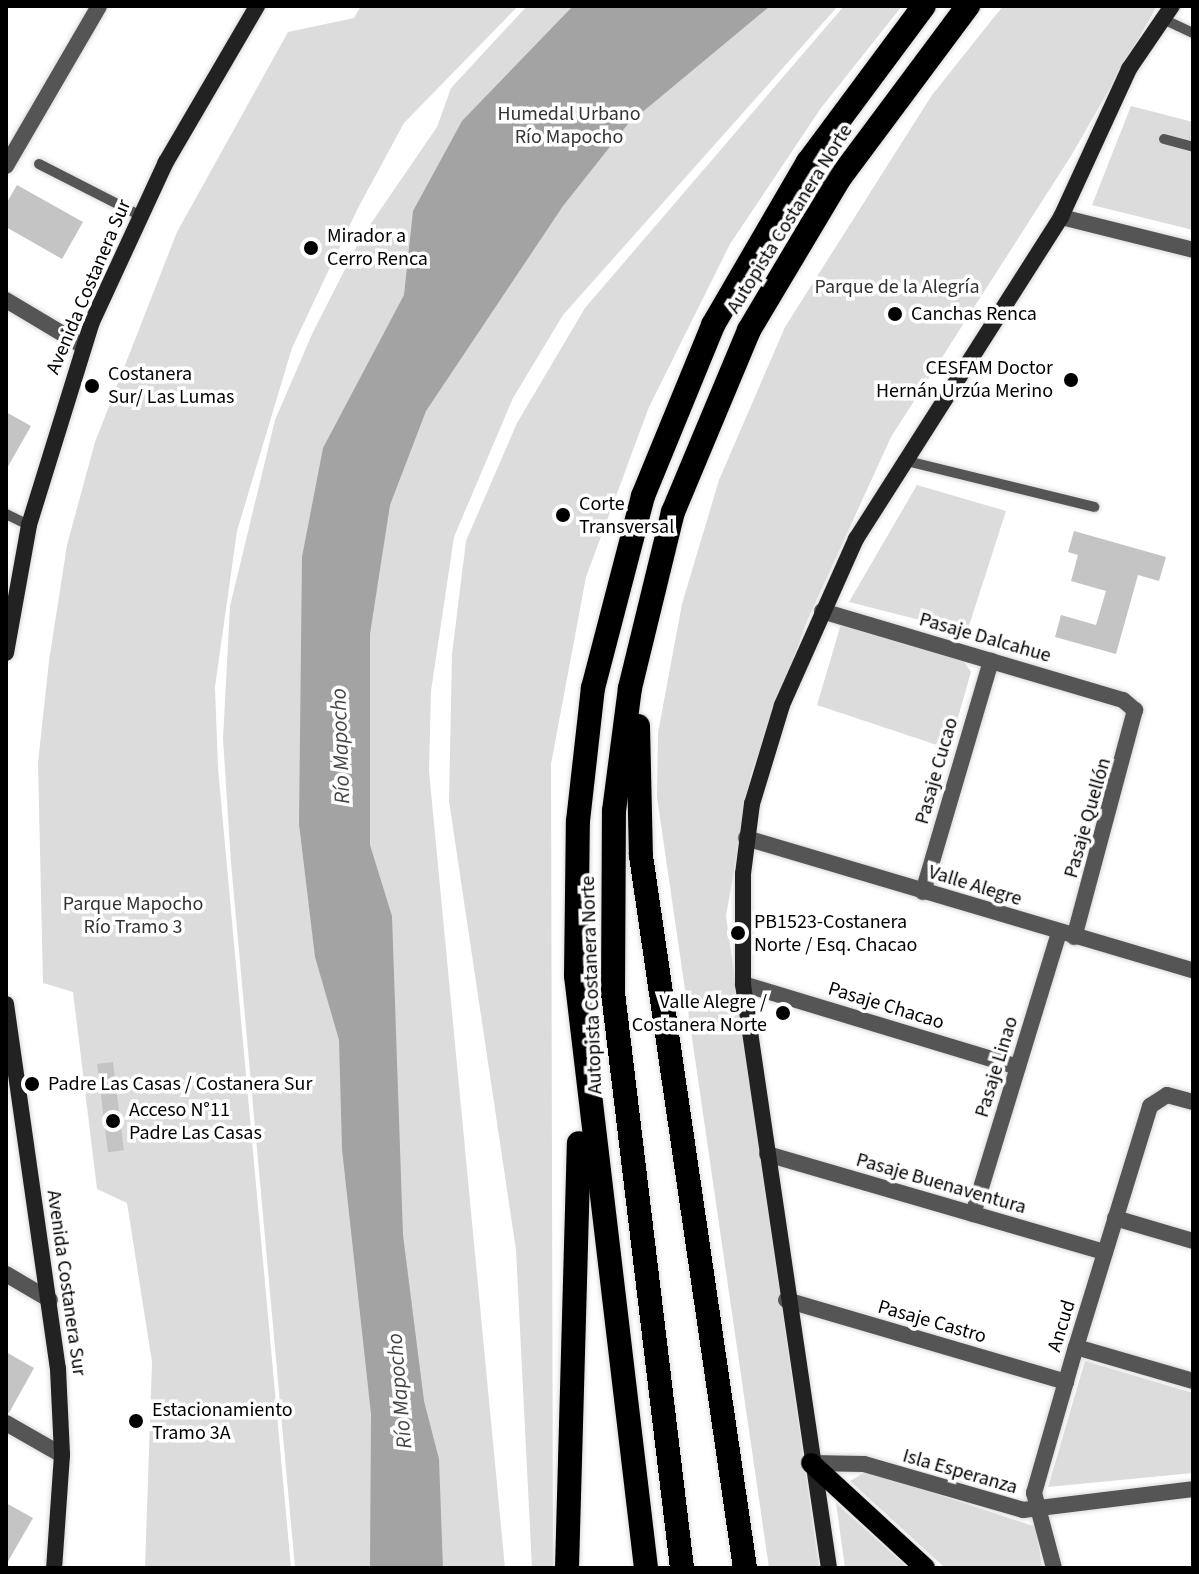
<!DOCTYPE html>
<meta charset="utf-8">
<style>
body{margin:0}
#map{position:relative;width:1199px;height:1574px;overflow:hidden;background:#fff;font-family:"Source Sans 3",sans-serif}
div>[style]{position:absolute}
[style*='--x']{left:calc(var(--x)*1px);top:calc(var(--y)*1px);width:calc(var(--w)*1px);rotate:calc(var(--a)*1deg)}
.green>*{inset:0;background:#dcdcdc}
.water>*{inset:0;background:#a3a3a3}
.building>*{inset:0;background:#c4c4c4;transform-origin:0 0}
.roads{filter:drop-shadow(0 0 2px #dbdbdb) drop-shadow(0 0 2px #dbdbdb)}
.lane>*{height:10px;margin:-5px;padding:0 5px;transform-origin:5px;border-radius:5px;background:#555}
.street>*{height:16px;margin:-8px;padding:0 8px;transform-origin:8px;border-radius:8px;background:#555}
.secondary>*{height:16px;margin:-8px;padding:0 8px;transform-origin:8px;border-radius:8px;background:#222}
.primary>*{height:20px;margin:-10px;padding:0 10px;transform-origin:10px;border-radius:10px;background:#000}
.highway>*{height:24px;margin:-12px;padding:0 12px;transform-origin:12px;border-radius:12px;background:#000}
.dots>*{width:22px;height:22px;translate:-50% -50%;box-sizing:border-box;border:4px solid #fff;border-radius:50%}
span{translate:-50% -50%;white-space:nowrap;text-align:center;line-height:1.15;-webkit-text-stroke:7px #fff;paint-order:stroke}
.park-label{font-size:20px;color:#333}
.street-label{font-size:20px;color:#000}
.poi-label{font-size:20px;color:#000}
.left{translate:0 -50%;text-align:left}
.right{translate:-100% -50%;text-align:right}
.water-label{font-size:22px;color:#444;font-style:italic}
.frame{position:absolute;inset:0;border:8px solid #000;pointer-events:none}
</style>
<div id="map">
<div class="green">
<div style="clip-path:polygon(361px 6px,518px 6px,404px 123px,358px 208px,292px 348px,237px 531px,215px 687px,218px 768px,291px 1568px,145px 1568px,152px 1362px,127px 1203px,97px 1189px,73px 992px,43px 983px,38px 763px,49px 661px,67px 545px,95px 442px,177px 232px,288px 32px,354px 18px)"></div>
<div style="clip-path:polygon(527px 6px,838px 6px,563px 315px,513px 398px,454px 537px,431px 691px,429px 771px,505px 1568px,295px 1568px,231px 863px,223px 739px,230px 606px,275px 420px,313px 332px,361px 238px,437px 127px,451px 88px)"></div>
<div style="clip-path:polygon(844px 6px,902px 6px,821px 108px,730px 244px,649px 407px,586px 577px,551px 764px,553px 1568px,532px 1568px,516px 1250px,449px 801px,452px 654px,466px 541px,517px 423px,585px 308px)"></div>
<div style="clip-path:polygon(1003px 6px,1157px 6px,1071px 156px,891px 437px,807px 621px,751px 774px,726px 916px,819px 1568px,769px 1568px,657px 797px,658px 733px,682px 604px,719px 480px,785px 327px,932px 95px)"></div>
<div style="clip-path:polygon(1131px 106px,1193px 122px,1193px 230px,1092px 205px)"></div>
<div style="clip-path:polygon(917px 485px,1006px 511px,967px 632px,849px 602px)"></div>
<div style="clip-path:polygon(841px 624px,963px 660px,971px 672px,949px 749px,817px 705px)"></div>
<div style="clip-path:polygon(1085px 1361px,1193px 1393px,1193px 1473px,1048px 1487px)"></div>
<div style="clip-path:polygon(867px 1471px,1036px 1527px,1042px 1568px,945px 1568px,850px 1481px)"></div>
<div style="clip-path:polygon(836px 1503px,908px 1568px,845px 1568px)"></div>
</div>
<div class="water">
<div style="clip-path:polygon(573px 6px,770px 6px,628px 124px,563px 206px,426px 411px,390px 505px,370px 634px,370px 845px,392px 916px,403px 1235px,424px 1401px,439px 1459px,443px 1568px,370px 1568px,371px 1414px,342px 1149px,339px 1040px,315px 957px,299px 824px,302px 557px,323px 448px,404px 295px,413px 211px,462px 121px)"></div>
</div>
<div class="building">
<div style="clip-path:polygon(17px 185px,83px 222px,62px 259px,6px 227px,6px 204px)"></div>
<div style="clip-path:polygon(6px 412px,31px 426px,6px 470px)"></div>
<div style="clip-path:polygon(1074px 531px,1166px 557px,1159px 581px,1138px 575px,1116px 654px,1055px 637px,1061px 615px,1096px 625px,1106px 591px,1071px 581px,1078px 555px,1068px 552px)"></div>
<div style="left:113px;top:1062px;width:89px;height:16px;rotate:83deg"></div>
<div style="clip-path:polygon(6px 1352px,34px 1368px,9px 1413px,6px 1412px)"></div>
<div style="clip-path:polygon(6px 1503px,33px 1518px,6px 1565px)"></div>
</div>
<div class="roads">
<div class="lane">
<div style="--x:1163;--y:19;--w:33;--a:25"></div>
<div style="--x:1164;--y:139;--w:30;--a:15"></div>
<div style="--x:39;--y:164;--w:112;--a:27"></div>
<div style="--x:903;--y:460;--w:197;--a:13.8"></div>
<div style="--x:6;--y:514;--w:25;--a:26"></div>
</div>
<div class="street">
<div style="--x:6;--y:166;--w:185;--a:-59.8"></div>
<div style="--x:1061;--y:217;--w:136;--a:14"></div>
<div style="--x:6;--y:300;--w:90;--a:30.9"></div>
<div style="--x:822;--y:611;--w:314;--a:16.5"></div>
<div style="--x:1123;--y:700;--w:16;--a:40"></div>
<div style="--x:1135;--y:710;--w:235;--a:105"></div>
<div style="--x:746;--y:838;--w:466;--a:16.5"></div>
<div style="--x:923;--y:892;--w:241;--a:-73.6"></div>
<div style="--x:743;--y:984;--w:287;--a:16.8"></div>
<div style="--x:767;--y:1154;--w:352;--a:16.2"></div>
<div style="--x:973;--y:1214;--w:295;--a:-73"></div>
<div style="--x:1115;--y:1218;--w:81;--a:16.4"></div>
<div style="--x:6;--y:1274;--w:51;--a:30.6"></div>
<div style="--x:786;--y:1300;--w:292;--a:16.3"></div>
<div style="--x:1076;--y:1347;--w:122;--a:16.2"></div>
<div style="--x:6;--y:1423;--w:64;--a:29.7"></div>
<div style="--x:811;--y:1463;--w:53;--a:1.1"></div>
<div style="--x:864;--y:1464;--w:166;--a:16.1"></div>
<div style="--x:1023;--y:1510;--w:171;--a:-7"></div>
<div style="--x:1054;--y:1568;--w:78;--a:-104.9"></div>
<div style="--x:1034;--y:1493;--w:152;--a:-74"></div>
<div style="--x:1076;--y:1347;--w:252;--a:-72.9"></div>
<div style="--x:1150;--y:1106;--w:20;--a:-33"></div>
<div style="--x:1167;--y:1095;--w:27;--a:15"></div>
</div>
<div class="secondary">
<div style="--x:6;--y:653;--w:130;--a:-79.8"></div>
<div style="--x:29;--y:525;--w:213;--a:-72.8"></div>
<div style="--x:92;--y:322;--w:176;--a:-65.2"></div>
<div style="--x:166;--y:162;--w:181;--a:-59.7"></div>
<div style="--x:6;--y:1004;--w:369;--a:81.9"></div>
<div style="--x:58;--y:1369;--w:86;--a:87.3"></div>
<div style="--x:62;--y:1455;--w:113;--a:94"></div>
<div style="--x:829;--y:1568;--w:590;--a:-98.38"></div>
<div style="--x:743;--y:984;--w:110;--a:-90"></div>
<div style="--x:743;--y:874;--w:71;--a:-82.7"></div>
<div style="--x:752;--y:804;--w:103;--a:-73.1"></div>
<div style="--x:782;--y:705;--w:182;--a:-66"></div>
<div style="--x:856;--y:539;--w:382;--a:-57.5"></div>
<div style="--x:1061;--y:217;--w:163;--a:-65.3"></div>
<div style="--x:1129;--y:69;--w:76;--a:-55.7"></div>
</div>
<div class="primary">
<div style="--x:811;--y:1463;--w:155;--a:42.6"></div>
</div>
<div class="highway">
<div style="--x:638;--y:726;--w:130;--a:88.7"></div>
<div style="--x:641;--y:856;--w:720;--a:81.69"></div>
<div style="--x:567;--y:1568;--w:425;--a:-88.4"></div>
<div style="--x:646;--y:1568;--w:596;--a:-96.74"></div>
<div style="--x:576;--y:976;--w:155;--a:-89.3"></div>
<div style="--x:578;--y:821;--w:134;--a:-83.6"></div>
<div style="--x:593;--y:688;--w:198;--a:-75.4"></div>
<div style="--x:643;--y:496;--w:185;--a:-67.7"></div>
<div style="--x:713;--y:325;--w:189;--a:-59.8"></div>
<div style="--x:808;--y:162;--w:194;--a:-53.4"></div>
<div style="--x:682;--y:1568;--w:579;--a:-96.84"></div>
<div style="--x:613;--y:993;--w:182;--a:-89.7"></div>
<div style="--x:614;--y:811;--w:124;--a:-82.6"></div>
<div style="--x:630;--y:688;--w:181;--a:-76.3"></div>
<div style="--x:673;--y:512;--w:197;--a:-67.3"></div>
<div style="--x:749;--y:330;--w:176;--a:-59.2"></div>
<div style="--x:839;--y:179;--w:216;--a:-53.3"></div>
</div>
</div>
<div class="dots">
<div style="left:311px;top:248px;background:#000"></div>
<div style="left:895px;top:314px;background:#000"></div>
<div style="left:1071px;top:380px;background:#000"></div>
<div style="left:92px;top:386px;background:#000"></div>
<div style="left:563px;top:515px;background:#000"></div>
<div style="left:738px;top:933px;background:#000"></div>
<div style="left:783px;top:1013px;background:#000"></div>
<div style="left:32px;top:1084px;background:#000"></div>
<div style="left:113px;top:1121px;background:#000"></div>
<div style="left:136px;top:1421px;background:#000"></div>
</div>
<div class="park-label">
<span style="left:569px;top:126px">Humedal Urbano<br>Río Mapocho</span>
<span style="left:897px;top:287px">Parque de la Alegría</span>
<span style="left:133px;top:916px">Parque Mapocho<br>Río Tramo 3</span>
</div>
<div class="street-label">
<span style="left:790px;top:219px;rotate:-58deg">Autopista Costanera Norte</span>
<span style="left:89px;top:287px;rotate:-67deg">Avenida Costanera Sur</span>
<span style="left:985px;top:638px;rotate:16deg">Pasaje Dalcahue</span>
<span style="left:937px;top:771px;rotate:-74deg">Pasaje Cucao</span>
<span style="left:1088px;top:818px;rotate:-74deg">Pasaje Quellón</span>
<span style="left:975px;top:886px;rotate:17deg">Valle Alegre</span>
<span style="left:592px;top:985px;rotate:-92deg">Autopista Costanera Norte</span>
<span style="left:886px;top:1006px;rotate:17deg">Pasaje Chacao</span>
<span style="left:997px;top:1067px;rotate:-73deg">Pasaje Linao</span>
<span style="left:941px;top:1184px;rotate:16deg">Pasaje Buenaventura</span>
<span style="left:66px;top:1283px;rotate:82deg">Avenida Costanera Sur</span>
<span style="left:932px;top:1322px;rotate:16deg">Pasaje Castro</span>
<span style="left:1062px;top:1326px;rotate:-73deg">Ancud</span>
<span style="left:960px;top:1472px;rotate:16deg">Isla Esperanza</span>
</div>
<div class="poi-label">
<span class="left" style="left:327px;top:248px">Mirador a<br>Cerro Renca</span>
<span class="left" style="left:911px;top:314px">Canchas Renca</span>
<span class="right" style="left:1053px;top:380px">CESFAM Doctor<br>Hernán Urzúa Merino</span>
<span class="left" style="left:108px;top:386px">Costanera<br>Sur/ Las Lumas</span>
<span class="left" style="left:579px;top:516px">Corte<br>Transversal</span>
<span class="left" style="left:754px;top:934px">PB1523-Costanera<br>Norte / Esq. Chacao</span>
<span class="right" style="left:767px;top:1014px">Valle Alegre /<br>Costanera Norte</span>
<span class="left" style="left:48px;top:1084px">Padre Las Casas / Costanera Sur</span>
<span class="left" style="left:129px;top:1122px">Acceso N°11<br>Padre Las Casas</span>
<span class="left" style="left:152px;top:1422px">Estacionamiento<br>Tramo 3A</span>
</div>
<div class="water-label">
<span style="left:341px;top:746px;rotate:-92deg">Río Mapocho</span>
<span style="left:400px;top:1391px;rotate:-95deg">Río Mapocho</span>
</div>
<div class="frame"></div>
</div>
